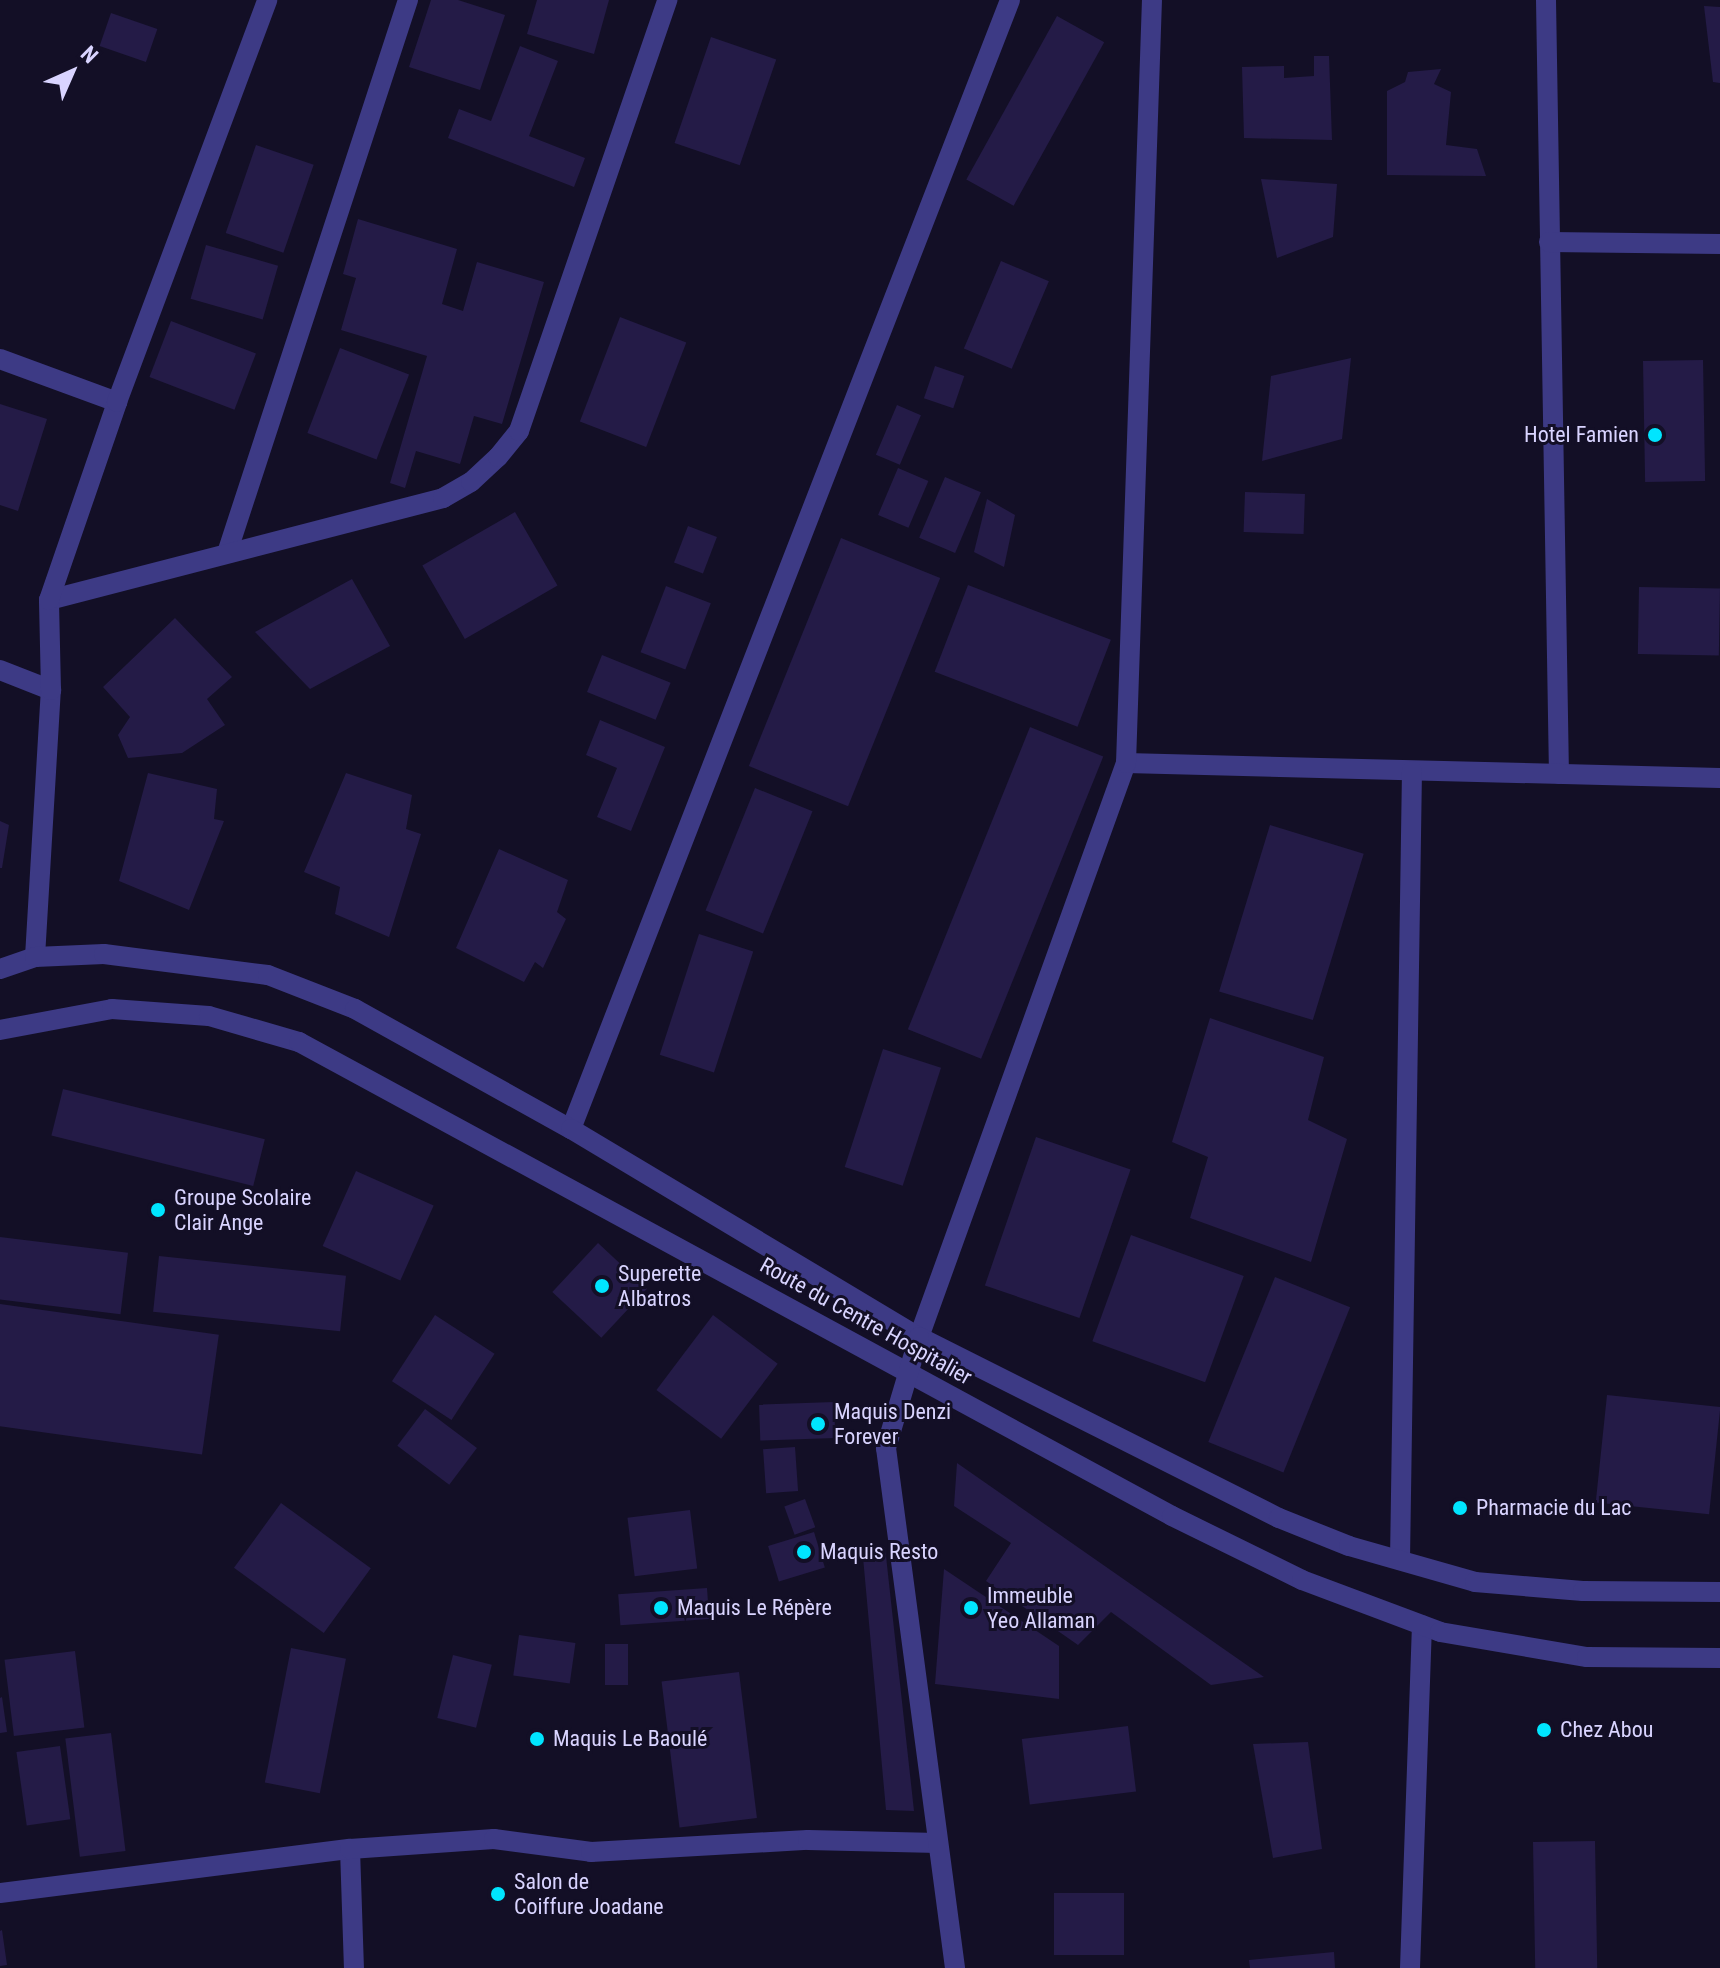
<!DOCTYPE html>
<meta charset="utf-8">
<style>
body{margin:0}
#map{position:relative;width:1720px;height:1968px;overflow:hidden;background:#130f26;font-family:"Roboto Condensed",sans-serif}
div>[style]{position:absolute}
[style*='--x']{left:calc(var(--x)*1px);top:calc(var(--y)*1px);width:calc(var(--w)*1px);rotate:calc(var(--a)*1deg)}
.building>*{inset:0;background:#241b47;transform-origin:0 0}
.minor>*{height:20px;margin:-10px;padding:0 10px;transform-origin:10px;border-radius:10px;background:#3d3a85}
.tertiary>*{height:20px;margin:-10px;padding:0 10px;transform-origin:10px;border-radius:10px;background:#3d3a85}
.dots>*{width:22px;height:22px;translate:-50% -50%;box-sizing:border-box;border:4px solid #130f26;border-radius:50%}
span{translate:-50% -50%;white-space:nowrap;text-align:center;line-height:1.15;-webkit-text-stroke:6px #130f26;paint-order:stroke}
.poi-label{font-size:22px;color:#d9d4ff}
.right{translate:-100% -50%;text-align:right}
.left{translate:0 -50%;text-align:left}
.street-label{font-size:22px;color:#d9d4ff}
.north{position:absolute;left:32px;top:32px;width:80px;height:80px;-webkit-text-stroke:6px #130f26;paint-order:stroke;rotate:45deg;font-size:22px;font-weight:700;line-height:32px;text-align:center;color:#d9d4ff}
.north::after{content:'';display:block;margin:auto;width:28px;height:36px;background:#d9d4ff;clip-path:polygon(50% 0,100% 100%,50% 72%,0 100%)}
</style>
<div id="map">
<div class="building">
<div style="clip-path:polygon(431px 0,458px 0,505px 15px,480px 90px,409px 67px)"></div>
<div style="clip-path:polygon(537px 0,609px 0,594px 54px,527px 34px)"></div>
<div style="clip-path:polygon(1704px 6px,1720px 7px,1720px 83px,1713px 82px)"></div>
<div style="left:111px;top:13px;width:49px;height:35px;rotate:19deg"></div>
<div style="left:1057px;top:16px;width:54px;height:187px;rotate:29deg"></div>
<div style="left:711px;top:37px;width:69px;height:112px;rotate:19deg"></div>
<div style="clip-path:polygon(520px 46px,558px 61px,529px 136px,585px 158px,574px 187px,448px 138px,459px 109px,491px 121px)"></div>
<div style="clip-path:polygon(1314px 56px,1329px 56px,1332px 140px,1244px 138px,1242px 67px,1284px 66px,1284px 78px,1314px 76px)"></div>
<div style="clip-path:polygon(1441px 69px,1434px 84px,1451px 92px,1446px 145px,1477px 149px,1486px 176px,1387px 175px,1387px 91px,1405px 82px,1408px 72px)"></div>
<div style="left:256px;top:145px;width:61px;height:93px;rotate:19deg"></div>
<div style="clip-path:polygon(1261px 179px,1337px 184px,1333px 237px,1277px 258px)"></div>
<div style="clip-path:polygon(358px 219px,457px 249px,442px 304px,463px 311px,477px 262px,544px 282px,502px 424px,474px 416px,460px 464px,416px 451px,405px 488px,390px 483px,427px 356px,341px 330px,356px 278px,343px 274px)"></div>
<div style="left:206px;top:245px;width:75px;height:56px;rotate:16deg"></div>
<div style="left:1001px;top:261px;width:52px;height:95px;rotate:23deg"></div>
<div style="left:620px;top:317px;width:71px;height:112px;rotate:21deg"></div>
<div style="left:171px;top:321px;width:91px;height:60px;rotate:21deg"></div>
<div style="left:340px;top:348px;width:74px;height:91px;rotate:21deg"></div>
<div style="clip-path:polygon(1351px 358px,1342px 439px,1262px 461px,1271px 376px)"></div>
<div style="left:1703px;top:360px;width:121px;height:60px;rotate:89deg"></div>
<div style="left:935px;top:366px;width:31px;height:34px;rotate:19deg"></div>
<div style="clip-path:polygon(0 404px,47px 419px,18px 511px,0 505px)"></div>
<div style="left:897px;top:405px;width:26px;height:54px;rotate:23deg"></div>
<div style="left:898px;top:468px;width:33px;height:51px;rotate:23deg"></div>
<div style="left:945px;top:477px;width:39px;height:66px;rotate:23deg"></div>
<div style="left:1245px;top:492px;width:60px;height:40px;rotate:2deg"></div>
<div style="clip-path:polygon(987px 499px,1015px 515px,1004px 567px,974px 552px)"></div>
<div style="left:515px;top:512px;width:85px;height:107px;rotate:60deg"></div>
<div style="left:688px;top:526px;width:31px;height:39px;rotate:21deg"></div>
<div style="left:841px;top:538px;width:107px;height:246px;rotate:22deg"></div>
<div style="clip-path:polygon(352px 579px,390px 646px,310px 689px,255px 632px)"></div>
<div style="left:968px;top:585px;width:153px;height:93px;rotate:21deg"></div>
<div style="left:666px;top:586px;width:48px;height:71px;rotate:21deg"></div>
<div style="left:1639px;top:587px;width:81px;height:67px;rotate:1deg"></div>
<div style="clip-path:polygon(175px 618px,232px 677px,207px 699px,225px 725px,182px 753px,128px 758px,118px 735px,130px 717px,103px 687px)"></div>
<div style="left:602px;top:655px;width:74px;height:40px;rotate:22deg"></div>
<div style="clip-path:polygon(600px 720px,665px 747px,631px 831px,597px 817px,617px 768px,586px 755px)"></div>
<div style="left:1030px;top:727px;width:79px;height:326px;rotate:22deg"></div>
<div style="clip-path:polygon(148px 773px,217px 789px,214px 819px,224px 821px,189px 910px,119px 881px)"></div>
<div style="clip-path:polygon(346px 773px,412px 795px,406px 829px,421px 834px,389px 937px,335px 914px,340px 887px,304px 872px)"></div>
<div style="left:755px;top:788px;width:62px;height:132px;rotate:22deg"></div>
<div style="clip-path:polygon(0 821px,9px 825px,2px 868px,0 868px)"></div>
<div style="left:1270px;top:825px;width:98px;height:174px;rotate:17deg"></div>
<div style="clip-path:polygon(499px 849px,568px 880px,557px 912px,566px 919px,543px 968px,535px 962px,524px 982px,456px 948px)"></div>
<div style="left:699px;top:934px;width:57px;height:127px;rotate:18deg"></div>
<div style="clip-path:polygon(1210px 1018px,1324px 1057px,1308px 1120px,1347px 1139px,1311px 1262px,1190px 1218px,1208px 1157px,1172px 1142px)"></div>
<div style="left:883px;top:1049px;width:61px;height:124px;rotate:18deg"></div>
<div style="left:63px;top:1089px;width:208px;height:48px;rotate:14deg"></div>
<div style="left:1036px;top:1137px;width:100px;height:157px;rotate:19deg"></div>
<div style="left:356px;top:1171px;width:85px;height:82px;rotate:24deg"></div>
<div style="left:1131px;top:1235px;width:120px;height:113px;rotate:20deg"></div>
<div style="left:0;top:1237px;width:129px;height:62px;rotate:7deg"></div>
<div style="left:598px;top:1243px;width:67px;height:67px;rotate:43deg"></div>
<div style="left:159px;top:1256px;width:188px;height:56px;rotate:6deg"></div>
<div style="left:1275px;top:1277px;width:81px;height:178px;rotate:22deg"></div>
<div style="left:0;top:1304px;width:221px;height:121px;rotate:8deg"></div>
<div style="left:435px;top:1315px;width:71px;height:79px;rotate:33deg"></div>
<div style="left:713px;top:1315px;width:81px;height:94px;rotate:37deg"></div>
<div style="left:1607px;top:1395px;width:114px;height:108px;rotate:6deg"></div>
<div style="left:834px;top:1402px;width:36px;height:75px;rotate:88deg"></div>
<div style="left:425px;top:1409px;width:65px;height:46px;rotate:37deg"></div>
<div style="left:795px;top:1447px;width:44px;height:32px;rotate:86deg"></div>
<div style="clip-path:polygon(957px 1463px,1264px 1677px,1211px 1685px,1111px 1612px,1078px 1645px,986px 1581px,1011px 1543px,954px 1506px)"></div>
<div style="left:805px;top:1499px;width:30px;height:22px;rotate:70deg"></div>
<div style="left:281px;top:1503px;width:111px;height:80px;rotate:36deg"></div>
<div style="left:690px;top:1510px;width:59px;height:63px;rotate:83deg"></div>
<div style="left:814px;top:1532px;width:37px;height:48px;rotate:73deg"></div>
<div style="clip-path:polygon(862px 1546px,885px 1547px,914px 1811px,886px 1810px)"></div>
<div style="clip-path:polygon(944px 1569px,1059px 1646px,1059px 1699px,935px 1684px)"></div>
<div style="left:707px;top:1588px;width:31px;height:89px;rotate:86deg"></div>
<div style="left:519px;top:1635px;width:57px;height:41px;rotate:8deg"></div>
<div style="left:605px;top:1644px;width:23px;height:41px"></div>
<div style="left:291px;top:1648px;width:56px;height:137px;rotate:11deg"></div>
<div style="left:75px;top:1651px;width:77px;height:71px;rotate:83deg"></div>
<div style="left:453px;top:1655px;width:40px;height:65px;rotate:14deg"></div>
<div style="left:739px;top:1672px;width:147px;height:78px;rotate:83deg"></div>
<div style="clip-path:polygon(2px 1697px,7px 1732px,0 1733px,0 1698px)"></div>
<div style="left:1128px;top:1726px;width:66px;height:107px;rotate:83deg"></div>
<div style="left:111px;top:1733px;width:119px;height:46px;rotate:83deg"></div>
<div style="clip-path:polygon(1308px 1742px,1322px 1849px,1273px 1858px,1253px 1744px)"></div>
<div style="left:60px;top:1746px;width:74px;height:44px;rotate:82deg"></div>
<div style="left:1595px;top:1841px;width:127px;height:62px;rotate:89deg"></div>
<div style="left:1054px;top:1893px;width:70px;height:62px"></div>
<div style="clip-path:polygon(2px 1930px,7px 1965px,0 1966px,0 1931px)"></div>
<div style="clip-path:polygon(1334px 1952px,1335px 1968px,1250px 1968px,1249px 1960px)"></div>
</div>
<div class="minor">
<div style="--x:1546;--y:0;--w:774;--a:89.04"></div>
<div style="--x:1549;--y:242;--w:171;--a:0.7"></div>
<div style="--x:0;--y:359;--w:125;--a:20.2"></div>
<div style="--x:227;--y:553;--w:582;--a:-71.88"></div>
<div style="--x:49;--y:600;--w:407;--a:-14.5"></div>
<div style="--x:443;--y:498;--w:32;--a:-30"></div>
<div style="--x:471;--y:482;--w:37;--a:-43"></div>
<div style="--x:498;--y:457;--w:33;--a:-51"></div>
<div style="--x:519;--y:431;--w:456;--a:-71"></div>
<div style="--x:0;--y:670;--w:55;--a:21.4"></div>
<div style="--x:1126;--y:763;--w:594;--a:1.45"></div>
<div style="--x:35;--y:957;--w:267;--a:-86.6"></div>
<div style="--x:51;--y:690;--w:90;--a:-91.3"></div>
<div style="--x:49;--y:600;--w:209;--a:-71"></div>
<div style="--x:117;--y:402;--w:429;--a:-69.5"></div>
<div style="--x:571;--y:1129;--w:1211;--a:-68.75"></div>
<div style="--x:919;--y:1337;--w:610;--a:-70.17"></div>
<div style="--x:1126;--y:763;--w:763;--a:-88.05"></div>
<div style="--x:1400;--y:1560;--w:789;--a:-89.13"></div>
<div style="--x:350;--y:1849;--w:119;--a:88.1"></div>
<div style="--x:0;--y:1893;--w:353;--a:-7.2"></div>
<div style="--x:350;--y:1849;--w:144;--a:-4"></div>
<div style="--x:494;--y:1839;--w:98;--a:7.6"></div>
<div style="--x:591;--y:1852;--w:217;--a:-3.2"></div>
<div style="--x:808;--y:1840;--w:130;--a:1.3"></div>
<div style="--x:1410;--y:1968;--w:343;--a:-88"></div>
</div>
<div class="tertiary">
<div style="--x:0;--y:969;--w:37;--a:-19"></div>
<div style="--x:35;--y:957;--w:69;--a:-2.5"></div>
<div style="--x:104;--y:954;--w:165;--a:7.3"></div>
<div style="--x:268;--y:975;--w:93;--a:21.3"></div>
<div style="--x:355;--y:1009;--w:247;--a:29.1"></div>
<div style="--x:571;--y:1129;--w:405;--a:30.9"></div>
<div style="--x:919;--y:1337;--w:403;--a:26.7"></div>
<div style="--x:1279;--y:1518;--w:75;--a:21.8"></div>
<div style="--x:1349;--y:1546;--w:131;--a:15.9"></div>
<div style="--x:1475;--y:1582;--w:108;--a:4.8"></div>
<div style="--x:1583;--y:1591;--w:137;--a:0.4"></div>
<div style="--x:0;--y:1030;--w:114;--a:-10.6"></div>
<div style="--x:112;--y:1009;--w:97;--a:4.1"></div>
<div style="--x:209;--y:1016;--w:94;--a:16.1"></div>
<div style="--x:299;--y:1042;--w:993;--a:28.5"></div>
<div style="--x:1172;--y:1516;--w:145;--a:26.2"></div>
<div style="--x:1302;--y:1580;--w:147;--a:20.6"></div>
<div style="--x:1440;--y:1632;--w:149;--a:9.7"></div>
<div style="--x:1587;--y:1657;--w:133;--a:0.4"></div>
<div style="--x:919;--y:1337;--w:116;--a:106.6"></div>
<div style="--x:886;--y:1448;--w:525;--a:82.44"></div>
</div>
<div class="dots">
<div style="left:1655px;top:435px;background:#00e5ff"></div>
<div style="left:158px;top:1210px;background:#00e5ff"></div>
<div style="left:602px;top:1286px;background:#00e5ff"></div>
<div style="left:818px;top:1424px;background:#00e5ff"></div>
<div style="left:1460px;top:1508px;background:#00e5ff"></div>
<div style="left:804px;top:1552px;background:#00e5ff"></div>
<div style="left:661px;top:1608px;background:#00e5ff"></div>
<div style="left:971px;top:1608px;background:#00e5ff"></div>
<div style="left:1544px;top:1730px;background:#00e5ff"></div>
<div style="left:537px;top:1739px;background:#00e5ff"></div>
<div style="left:498px;top:1894px;background:#00e5ff"></div>
</div>
<div class="poi-label">
<span class="right" style="left:1639px;top:435px">Hotel Famien</span>
<span class="left" style="left:174px;top:1210px">Groupe Scolaire<br>Clair Ange</span>
<span class="left" style="left:618px;top:1286px">Superette<br>Albatros</span>
<span class="left" style="left:834px;top:1424px">Maquis Denzi<br>Forever</span>
<span class="left" style="left:1476px;top:1508px">Pharmacie du Lac</span>
<span class="left" style="left:820px;top:1552px">Maquis Resto</span>
<span class="left" style="left:987px;top:1608px">Immeuble<br>Yeo Allaman</span>
<span class="left" style="left:677px;top:1608px">Maquis Le Répère</span>
<span class="left" style="left:1560px;top:1730px">Chez Abou</span>
<span class="left" style="left:553px;top:1739px">Maquis Le Baoulé</span>
<span class="left" style="left:514px;top:1894px">Salon de<br>Coiffure Joadane</span>
</div>
<div class="street-label">
<span style="left:866px;top:1321px;rotate:29deg">Route du Centre Hospitalier</span>
</div>
<div class="north">N</div>
</div>
